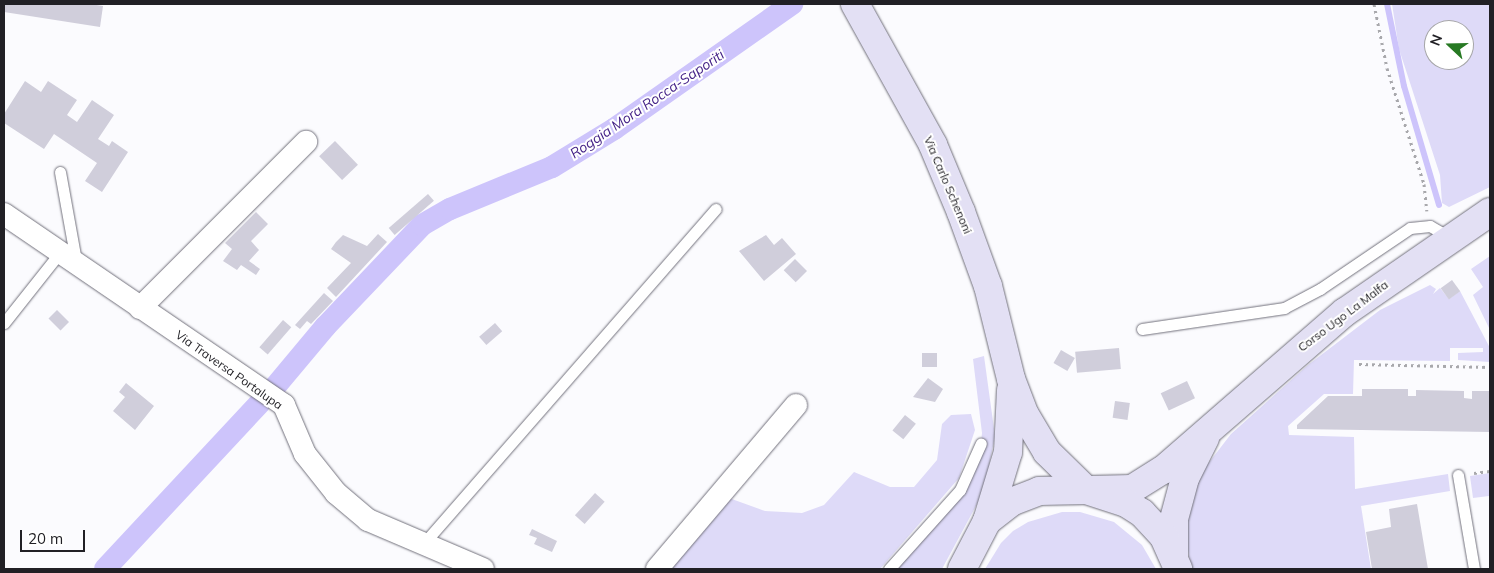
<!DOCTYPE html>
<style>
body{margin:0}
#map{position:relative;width:1494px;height:573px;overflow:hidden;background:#fbfbfe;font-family:Mulish,sans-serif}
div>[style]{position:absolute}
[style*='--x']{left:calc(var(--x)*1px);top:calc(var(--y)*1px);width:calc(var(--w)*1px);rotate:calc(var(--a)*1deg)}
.green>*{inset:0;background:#dedaf8}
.stream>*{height:6px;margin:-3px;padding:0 3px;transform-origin:3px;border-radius:3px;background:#cdc4fb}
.canal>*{height:22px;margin:-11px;padding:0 11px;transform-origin:11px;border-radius:11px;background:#cdc4fb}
.building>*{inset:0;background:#d0cedb;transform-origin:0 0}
.path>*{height:3px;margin-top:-1.5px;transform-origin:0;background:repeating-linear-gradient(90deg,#a8a8ac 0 2.5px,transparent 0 6.5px)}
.roads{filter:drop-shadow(0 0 1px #72717c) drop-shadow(0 0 1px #72717c)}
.lane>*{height:11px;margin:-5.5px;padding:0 5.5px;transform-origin:5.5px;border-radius:5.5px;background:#fff}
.street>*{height:22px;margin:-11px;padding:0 11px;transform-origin:11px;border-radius:11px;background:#fff}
.secondary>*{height:28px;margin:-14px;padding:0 14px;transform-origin:14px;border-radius:14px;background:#e3e0f4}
span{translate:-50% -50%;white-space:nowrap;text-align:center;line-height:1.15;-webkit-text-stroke:4px #fff;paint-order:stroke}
.street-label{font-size:12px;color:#212025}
.water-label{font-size:14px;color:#442287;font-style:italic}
.frame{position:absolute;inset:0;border:5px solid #212025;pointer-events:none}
.north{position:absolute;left:1424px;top:20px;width:50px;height:50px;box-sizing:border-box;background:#fff;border:1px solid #a6a6a8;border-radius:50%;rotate:291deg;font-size:14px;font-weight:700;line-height:20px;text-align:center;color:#212025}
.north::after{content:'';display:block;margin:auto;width:18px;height:22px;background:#277923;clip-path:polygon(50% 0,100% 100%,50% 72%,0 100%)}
.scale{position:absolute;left:20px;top:530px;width:65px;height:22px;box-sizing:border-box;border:2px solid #212025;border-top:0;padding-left:6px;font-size:15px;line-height:18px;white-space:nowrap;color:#212025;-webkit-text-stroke:4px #fff;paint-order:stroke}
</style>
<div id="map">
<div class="green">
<div style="clip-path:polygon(evenodd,1392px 4px,1490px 4px,1490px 187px,1449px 207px,1442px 203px,1440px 175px,1399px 49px,1392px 4px,1434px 30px,1464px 30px,1464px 60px,1434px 60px,1434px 30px)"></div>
<div style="clip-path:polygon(1490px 256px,1490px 330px,1473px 295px,1483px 287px,1471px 269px)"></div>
<div style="clip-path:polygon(1430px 285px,1436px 289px,1433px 294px,1440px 288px,1449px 299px,1460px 291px,1490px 348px,1490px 362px,1458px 360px,1458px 353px,1483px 352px,1483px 348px,1450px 348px,1450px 361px,1354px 360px,1353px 394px,1324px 394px,1288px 426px,1289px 435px,1354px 437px,1355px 489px,1448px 474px,1450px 491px,1361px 506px,1371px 569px,1191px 569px,1184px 526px,1200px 474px,1231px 434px,1308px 365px,1380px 310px)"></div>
<div style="clip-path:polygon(984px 356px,995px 436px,984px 491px,942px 569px,897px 569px,963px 494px,980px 451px,982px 433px,973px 359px)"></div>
<div style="clip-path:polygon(971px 414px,975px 430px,959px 478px,880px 569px,669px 569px,729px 498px,765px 511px,802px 513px,824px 505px,854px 472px,890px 487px,914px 487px,937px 460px,942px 424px,951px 415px)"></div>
<div style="clip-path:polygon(1490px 473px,1490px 503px,1489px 496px,1473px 498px,1470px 476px)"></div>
<div style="clip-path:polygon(1062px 512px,1080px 512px,1114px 522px,1142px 545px,1156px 569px,985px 569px,1001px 543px,1013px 531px,1028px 522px)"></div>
</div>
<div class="stream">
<div style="--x:1387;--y:4;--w:84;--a:78.3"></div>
<div style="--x:1404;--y:86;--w:124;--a:73.6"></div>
</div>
<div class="canal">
<div style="--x:274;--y:388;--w:80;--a:-50.1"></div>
<div style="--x:325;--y:327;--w:141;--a:-46.4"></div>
<div style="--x:422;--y:225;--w:32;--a:-30"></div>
<div style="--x:450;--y:209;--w:110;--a:-22.4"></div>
<div style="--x:552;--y:167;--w:73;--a:-31.5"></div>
<div style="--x:614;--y:129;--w:218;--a:-35.1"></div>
<div style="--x:105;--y:569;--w:227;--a:-47"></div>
</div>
<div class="building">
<div style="clip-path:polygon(4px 4px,90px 4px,103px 6px,100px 27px,4px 12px)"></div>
<div style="clip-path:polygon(25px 81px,41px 92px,48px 81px,77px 100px,67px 115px,77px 122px,92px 100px,114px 115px,98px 139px,109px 146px,112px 141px,128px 152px,102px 192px,85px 181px,97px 163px,54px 134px,44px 149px,4px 123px,4px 114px)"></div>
<div style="left:335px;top:141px;width:33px;height:22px;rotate:46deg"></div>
<div style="left:428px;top:194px;width:9px;height:52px;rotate:49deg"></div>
<div style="clip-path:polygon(256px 212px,268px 224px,251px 241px,259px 250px,249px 261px,260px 269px,256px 275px,241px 265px,237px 270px,223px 261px,232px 249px,225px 243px)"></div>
<div style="clip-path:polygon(378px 234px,387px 242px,336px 297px,327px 288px,351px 263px,331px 249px,336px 242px,343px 235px,367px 246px)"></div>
<div style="clip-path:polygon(766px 235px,774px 245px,782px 238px,796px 254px,764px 281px,739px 251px)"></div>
<div style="left:795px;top:259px;width:17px;height:16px;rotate:45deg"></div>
<div style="left:1452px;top:280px;width:14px;height:14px;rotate:54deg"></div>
<div style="clip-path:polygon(324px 293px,333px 301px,311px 324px,307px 321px,300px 329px,295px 325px)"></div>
<div style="left:57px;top:310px;width:17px;height:12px;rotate:45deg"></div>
<div style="left:283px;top:320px;width:11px;height:36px;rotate:41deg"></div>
<div style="left:495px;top:323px;width:11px;height:21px;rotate:49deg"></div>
<div style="left:1119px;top:348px;width:21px;height:44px;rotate:85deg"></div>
<div style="left:1061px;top:350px;width:16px;height:15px;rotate:30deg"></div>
<div style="left:922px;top:353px;width:15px;height:14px"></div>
<div style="clip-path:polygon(928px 378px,943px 389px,935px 402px,913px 397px)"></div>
<div style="left:1187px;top:381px;width:19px;height:29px;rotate:65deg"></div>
<div style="clip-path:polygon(126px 383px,154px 406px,135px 430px,113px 411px,125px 397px,119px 392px)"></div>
<div style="clip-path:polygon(1362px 389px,1408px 389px,1408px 396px,1416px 396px,1416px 390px,1464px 391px,1464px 398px,1472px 399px,1472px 391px,1490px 391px,1490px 432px,1297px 429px,1297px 425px,1328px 396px,1362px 396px)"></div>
<div style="left:1115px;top:401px;width:15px;height:17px;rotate:8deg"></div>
<div style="left:905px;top:415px;width:14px;height:20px;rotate:39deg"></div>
<div style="left:595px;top:493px;width:13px;height:30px;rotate:42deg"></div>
<div style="clip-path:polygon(1417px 504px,1428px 569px,1372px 569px,1366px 532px,1391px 527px,1389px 509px)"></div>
<div style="clip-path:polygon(532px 529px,557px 541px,552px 552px,534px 544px,537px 538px,529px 535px)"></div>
</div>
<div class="path">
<div style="--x:1374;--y:4;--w:65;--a:78.5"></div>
<div style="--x:1387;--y:68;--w:122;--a:72.3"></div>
<div style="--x:1424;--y:184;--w:27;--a:84"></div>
<div style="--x:1359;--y:364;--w:131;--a:1.3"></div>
<div style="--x:1474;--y:473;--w:16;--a:-7"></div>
</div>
<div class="roads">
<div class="lane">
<div style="--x:60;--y:172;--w:90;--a:79.8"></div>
<div style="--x:4;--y:323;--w:92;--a:-51.6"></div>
<div style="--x:1142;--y:329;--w:144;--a:-8.4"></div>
<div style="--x:1284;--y:308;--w:41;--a:-27.8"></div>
<div style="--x:1320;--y:289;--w:109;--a:-34.1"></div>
<div style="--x:1410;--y:228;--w:20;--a:-6"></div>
<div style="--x:1430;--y:226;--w:24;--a:30"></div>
<div style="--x:1458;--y:475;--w:95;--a:80.3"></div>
<div style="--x:425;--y:542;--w:442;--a:-48.9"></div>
<div style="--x:889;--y:569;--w:106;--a:-48.1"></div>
<div style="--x:960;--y:490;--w:51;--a:-65.9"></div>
</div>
<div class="street">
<div style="--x:4;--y:214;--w:339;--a:34.3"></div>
<div style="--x:284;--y:405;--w:53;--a:66.8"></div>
<div style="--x:305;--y:454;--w:50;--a:51.5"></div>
<div style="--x:336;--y:493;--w:42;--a:40.2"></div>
<div style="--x:368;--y:520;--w:125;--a:23.1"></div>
<div style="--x:140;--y:308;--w:235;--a:-45"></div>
<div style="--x:657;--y:569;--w:215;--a:-49.7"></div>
</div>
<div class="secondary">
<div style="--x:855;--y:4;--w:161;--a:61"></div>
<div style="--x:933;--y:145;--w:73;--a:67.3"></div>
<div style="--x:961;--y:212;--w:79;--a:70"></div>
<div style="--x:988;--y:286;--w:96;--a:76.1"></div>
<div style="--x:1011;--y:379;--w:39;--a:69"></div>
<div style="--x:1025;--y:415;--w:43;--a:59.3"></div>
<div style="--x:1047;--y:452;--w:54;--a:44.3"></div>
<div style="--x:1092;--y:490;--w:40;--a:-1.4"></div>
<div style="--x:1132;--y:489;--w:36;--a:-32"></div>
<div style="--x:1163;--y:470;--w:241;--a:-41"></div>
<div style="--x:1345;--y:312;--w:176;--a:-34.6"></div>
<div style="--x:987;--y:521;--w:72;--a:-73.1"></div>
<div style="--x:1008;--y:452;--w:62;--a:-87.2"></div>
<div style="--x:1174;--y:556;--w:37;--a:-90"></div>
<div style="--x:1174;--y:519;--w:42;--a:-75"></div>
<div style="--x:1185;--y:478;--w:45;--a:-63.4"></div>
<div style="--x:962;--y:569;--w:54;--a:-62.5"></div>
<div style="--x:987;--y:521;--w:31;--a:-38"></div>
<div style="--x:1011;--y:502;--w:30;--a:-21"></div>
<div style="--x:1039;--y:491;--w:47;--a:-1.2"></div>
<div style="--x:1086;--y:490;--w:42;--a:18"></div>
<div style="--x:1126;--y:503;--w:19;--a:32"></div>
<div style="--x:1142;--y:513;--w:33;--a:47"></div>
<div style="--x:1164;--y:537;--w:35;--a:66"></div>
</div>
</div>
<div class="street-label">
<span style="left:948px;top:185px;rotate:67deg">Via Carlo Schenoni</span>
<span style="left:1343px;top:316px;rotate:-37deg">Corso Ugo La Malfa</span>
<span style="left:229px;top:370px;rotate:35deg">Via Traversa Portalupa</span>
</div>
<div class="water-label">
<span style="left:647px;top:104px;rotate:-34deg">Roggia Mora Rocca-Saporiti</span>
</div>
<div class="frame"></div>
<div class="north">N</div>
<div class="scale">20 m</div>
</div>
